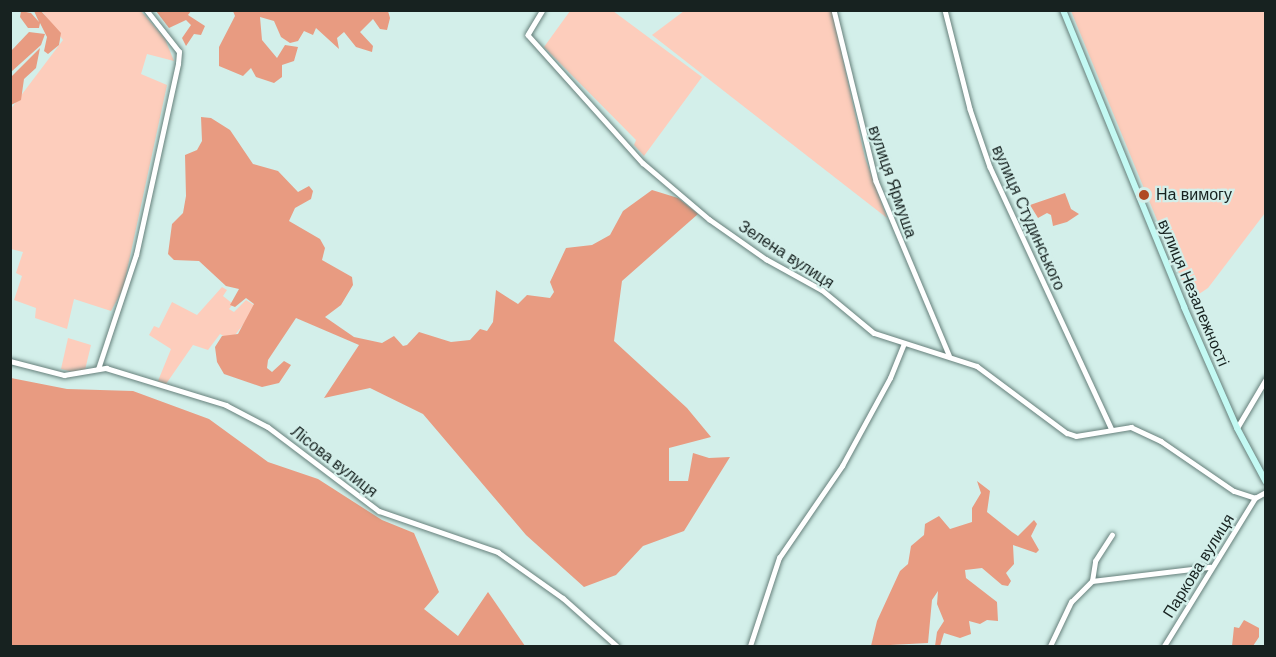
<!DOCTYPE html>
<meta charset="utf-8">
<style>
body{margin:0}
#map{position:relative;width:1276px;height:657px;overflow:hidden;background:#d3efea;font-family:"DM Sans",sans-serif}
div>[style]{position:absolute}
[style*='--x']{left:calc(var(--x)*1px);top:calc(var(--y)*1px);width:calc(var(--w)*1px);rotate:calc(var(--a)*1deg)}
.green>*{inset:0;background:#fdcdbc}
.forest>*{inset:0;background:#e89b81}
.roads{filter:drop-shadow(0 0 2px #66807b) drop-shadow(0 0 2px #66807b)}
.street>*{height:4.5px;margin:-2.25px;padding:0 2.25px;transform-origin:2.25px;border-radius:2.25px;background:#fff}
.secondary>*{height:6px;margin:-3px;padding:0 3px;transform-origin:3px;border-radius:3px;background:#c3f9f3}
.dots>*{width:16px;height:16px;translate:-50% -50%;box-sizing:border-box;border:3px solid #d3efea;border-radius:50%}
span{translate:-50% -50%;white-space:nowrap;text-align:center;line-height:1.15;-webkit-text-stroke:4.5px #d3efea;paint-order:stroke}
.street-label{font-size:16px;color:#172220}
.poi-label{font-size:16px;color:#172220}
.left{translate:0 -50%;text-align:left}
.frame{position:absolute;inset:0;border:12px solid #172220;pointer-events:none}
</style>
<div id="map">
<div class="green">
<div style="clip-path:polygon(42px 11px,141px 11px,165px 39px,174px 61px,147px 54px,141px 74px,167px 85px,123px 289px,111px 311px,74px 299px,67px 329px,35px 318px,36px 308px,14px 300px,22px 276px,16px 273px,23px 252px,11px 249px,10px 110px,63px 40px)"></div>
<div style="clip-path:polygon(570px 11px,613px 11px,702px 77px,644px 156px,634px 145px,636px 140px,544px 47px)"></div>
<div style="clip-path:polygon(684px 11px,832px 11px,865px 158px,887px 218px,652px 35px)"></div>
<div style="clip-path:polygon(1071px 11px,1265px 11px,1265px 213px,1208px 288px,1190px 300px)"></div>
<div style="clip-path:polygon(222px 287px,227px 290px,223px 296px,233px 304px,229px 309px,234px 312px,246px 300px,257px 307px,231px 340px,220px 334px,208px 350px,193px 345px,166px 384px,158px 381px,171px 349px,149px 335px,154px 326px,159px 328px,172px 302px,197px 315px)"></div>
<div style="clip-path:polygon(68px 338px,91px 345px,85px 370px,73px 372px,61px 369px)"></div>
</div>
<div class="forest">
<div style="clip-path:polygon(21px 11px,31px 13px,39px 22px,34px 11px,41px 11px,61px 33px,59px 45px,48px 54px,44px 51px,47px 37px,40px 23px,39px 28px,28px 28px,20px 17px)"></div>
<div style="clip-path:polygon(156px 11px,191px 11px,188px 15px,205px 26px,201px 35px,194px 34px,186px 46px,182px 38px,191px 25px,186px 20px,169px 28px)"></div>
<div style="clip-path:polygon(233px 11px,388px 11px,390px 18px,387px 30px,380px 29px,373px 19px,360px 32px,373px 46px,372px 52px,356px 47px,344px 32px,337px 38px,339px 49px,316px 28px,313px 35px,304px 31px,298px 41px,290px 43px,281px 37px,274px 21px,260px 17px,262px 40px,277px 58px,285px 45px,298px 47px,294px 61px,282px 65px,282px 77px,274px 83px,256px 77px,251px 68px,243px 76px,219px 66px,219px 47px,235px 16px)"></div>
<div style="clip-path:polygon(29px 32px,45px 34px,41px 45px,11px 72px,11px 51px)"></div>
<div style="clip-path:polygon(40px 48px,36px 68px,24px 79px,21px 100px,11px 105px,11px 77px)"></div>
<div style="clip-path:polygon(201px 117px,211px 118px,230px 130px,253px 164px,278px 171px,298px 192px,309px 186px,313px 191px,311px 199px,295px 208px,289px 221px,320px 239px,325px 248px,322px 260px,352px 277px,353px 285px,341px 305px,325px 317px,354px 337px,382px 343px,394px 336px,403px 346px,407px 345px,419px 332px,451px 342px,470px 340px,480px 329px,487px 331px,493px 322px,496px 290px,518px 304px,527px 295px,550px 298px,554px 292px,550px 282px,566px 248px,592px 245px,610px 235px,623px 211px,652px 190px,678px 198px,698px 214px,622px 281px,614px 341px,687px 408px,711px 437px,669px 448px,669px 481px,688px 481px,693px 453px,709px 458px,730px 457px,684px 531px,643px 546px,616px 575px,584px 587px,526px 535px,423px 414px,370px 388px,324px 398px,359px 345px,296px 318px,268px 360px,267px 368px,272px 372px,284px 361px,291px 365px,279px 383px,262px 387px,224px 374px,217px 362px,215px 347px,222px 336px,238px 334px,254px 304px,246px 298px,235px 307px,230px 305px,239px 289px,226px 286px,199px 261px,174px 260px,168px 254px,172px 224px,183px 213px,186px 196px,185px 155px,197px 150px,202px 141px)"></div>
<div style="clip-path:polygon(1065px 193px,1071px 209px,1079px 214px,1067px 222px,1053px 226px,1051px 215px,1047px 213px,1038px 218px,1030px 205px)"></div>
<div style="clip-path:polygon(11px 378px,67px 389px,133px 391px,209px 419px,268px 462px,318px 479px,382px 520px,414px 533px,439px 592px,424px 609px,458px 636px,488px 592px,525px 646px,11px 646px)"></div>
<div style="clip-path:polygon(977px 481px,990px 491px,987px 512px,1012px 532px,1018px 536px,1034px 520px,1037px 524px,1031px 536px,1039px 550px,1036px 553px,1013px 545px,1014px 564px,1006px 573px,1011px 581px,1008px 586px,1002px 585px,982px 568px,965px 570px,966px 578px,997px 602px,998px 621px,987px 620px,980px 624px,969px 621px,971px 634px,960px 638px,944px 633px,940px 646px,935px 646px,937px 632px,944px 621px,937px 604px,938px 591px,932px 600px,928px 643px,871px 646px,877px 621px,900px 571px,908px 564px,911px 546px,924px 535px,925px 524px,939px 516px,950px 529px,972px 522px,972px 508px,981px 493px)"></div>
<div style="clip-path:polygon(1244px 620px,1259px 628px,1259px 637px,1253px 646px,1232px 646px,1234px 627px,1239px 628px)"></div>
</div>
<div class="roads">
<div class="street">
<div style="--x:543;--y:10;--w:29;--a:121"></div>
<div style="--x:528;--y:35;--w:172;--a:48.1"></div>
<div style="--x:643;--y:163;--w:87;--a:40.3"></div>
<div style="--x:709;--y:219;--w:70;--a:35.1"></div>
<div style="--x:766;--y:259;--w:64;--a:29"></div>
<div style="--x:822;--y:290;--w:67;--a:39.6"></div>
<div style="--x:874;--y:333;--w:108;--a:17.8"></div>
<div style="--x:977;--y:366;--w:112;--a:36.7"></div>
<div style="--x:1067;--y:433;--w:9;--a:18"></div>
<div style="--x:1076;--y:436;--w:56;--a:-9.3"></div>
<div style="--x:1131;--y:427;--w:33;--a:25"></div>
<div style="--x:1161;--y:441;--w:88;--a:34.4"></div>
<div style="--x:1234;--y:491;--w:22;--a:18"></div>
<div style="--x:1255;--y:498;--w:13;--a:-29"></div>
<div style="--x:834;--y:10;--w:176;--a:76.2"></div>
<div style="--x:876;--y:181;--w:189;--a:67.2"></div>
<div style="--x:945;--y:10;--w:102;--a:75.8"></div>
<div style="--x:970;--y:109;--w:61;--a:71"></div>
<div style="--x:990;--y:167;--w:288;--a:65.1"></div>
<div style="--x:10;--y:361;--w:56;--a:14.5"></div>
<div style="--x:64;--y:375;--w:43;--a:-9.5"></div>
<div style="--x:106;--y:368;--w:126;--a:17.1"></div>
<div style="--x:226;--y:405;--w:47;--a:27.6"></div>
<div style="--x:268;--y:427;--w:139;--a:37.1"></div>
<div style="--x:379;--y:511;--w:126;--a:19"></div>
<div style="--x:498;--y:552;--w:80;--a:35.3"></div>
<div style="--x:563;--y:598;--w:72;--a:41.6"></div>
<div style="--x:98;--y:369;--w:120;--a:-71.6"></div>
<div style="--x:136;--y:255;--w:196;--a:-77.6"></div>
<div style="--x:178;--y:64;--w:12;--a:-85"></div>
<div style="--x:179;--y:52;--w:53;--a:-128.2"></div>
<div style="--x:1237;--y:428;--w:57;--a:-59.4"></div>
<div style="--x:1092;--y:581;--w:20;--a:-81"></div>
<div style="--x:1095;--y:561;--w:31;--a:-57"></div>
<div style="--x:750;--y:646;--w:93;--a:-71.8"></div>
<div style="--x:779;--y:558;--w:112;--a:-55.6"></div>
<div style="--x:842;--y:466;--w:100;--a:-61.4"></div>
<div style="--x:890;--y:378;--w:37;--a:-68"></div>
<div style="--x:1050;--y:646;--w:49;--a:-64.5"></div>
<div style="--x:1071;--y:602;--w:30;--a:-45"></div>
<div style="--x:1092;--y:581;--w:119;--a:-6.8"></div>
<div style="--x:1164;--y:646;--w:174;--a:-58.4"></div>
</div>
<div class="secondary">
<div style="--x:1063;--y:10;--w:321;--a:67.8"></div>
<div style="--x:1184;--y:307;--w:132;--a:66.3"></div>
<div style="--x:1237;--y:428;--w:61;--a:61.8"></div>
</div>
</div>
<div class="dots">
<div style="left:1144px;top:195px;background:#b04922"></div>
</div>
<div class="street-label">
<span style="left:892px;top:182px;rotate:71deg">вулиця Ярмуша</span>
<span style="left:1028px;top:218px;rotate:66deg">вулиця Студинського</span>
<span style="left:786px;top:255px;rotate:33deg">Зелена вулиця</span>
<span style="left:1193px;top:293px;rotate:67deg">вулиця Незалежності</span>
<span style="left:334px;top:462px;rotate:38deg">Лісова вулиця</span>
<span style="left:1199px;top:566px;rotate:-58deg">Паркова вулиця</span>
</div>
<div class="poi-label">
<span class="left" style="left:1156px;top:195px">На вимогу</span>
</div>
<div class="frame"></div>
</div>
